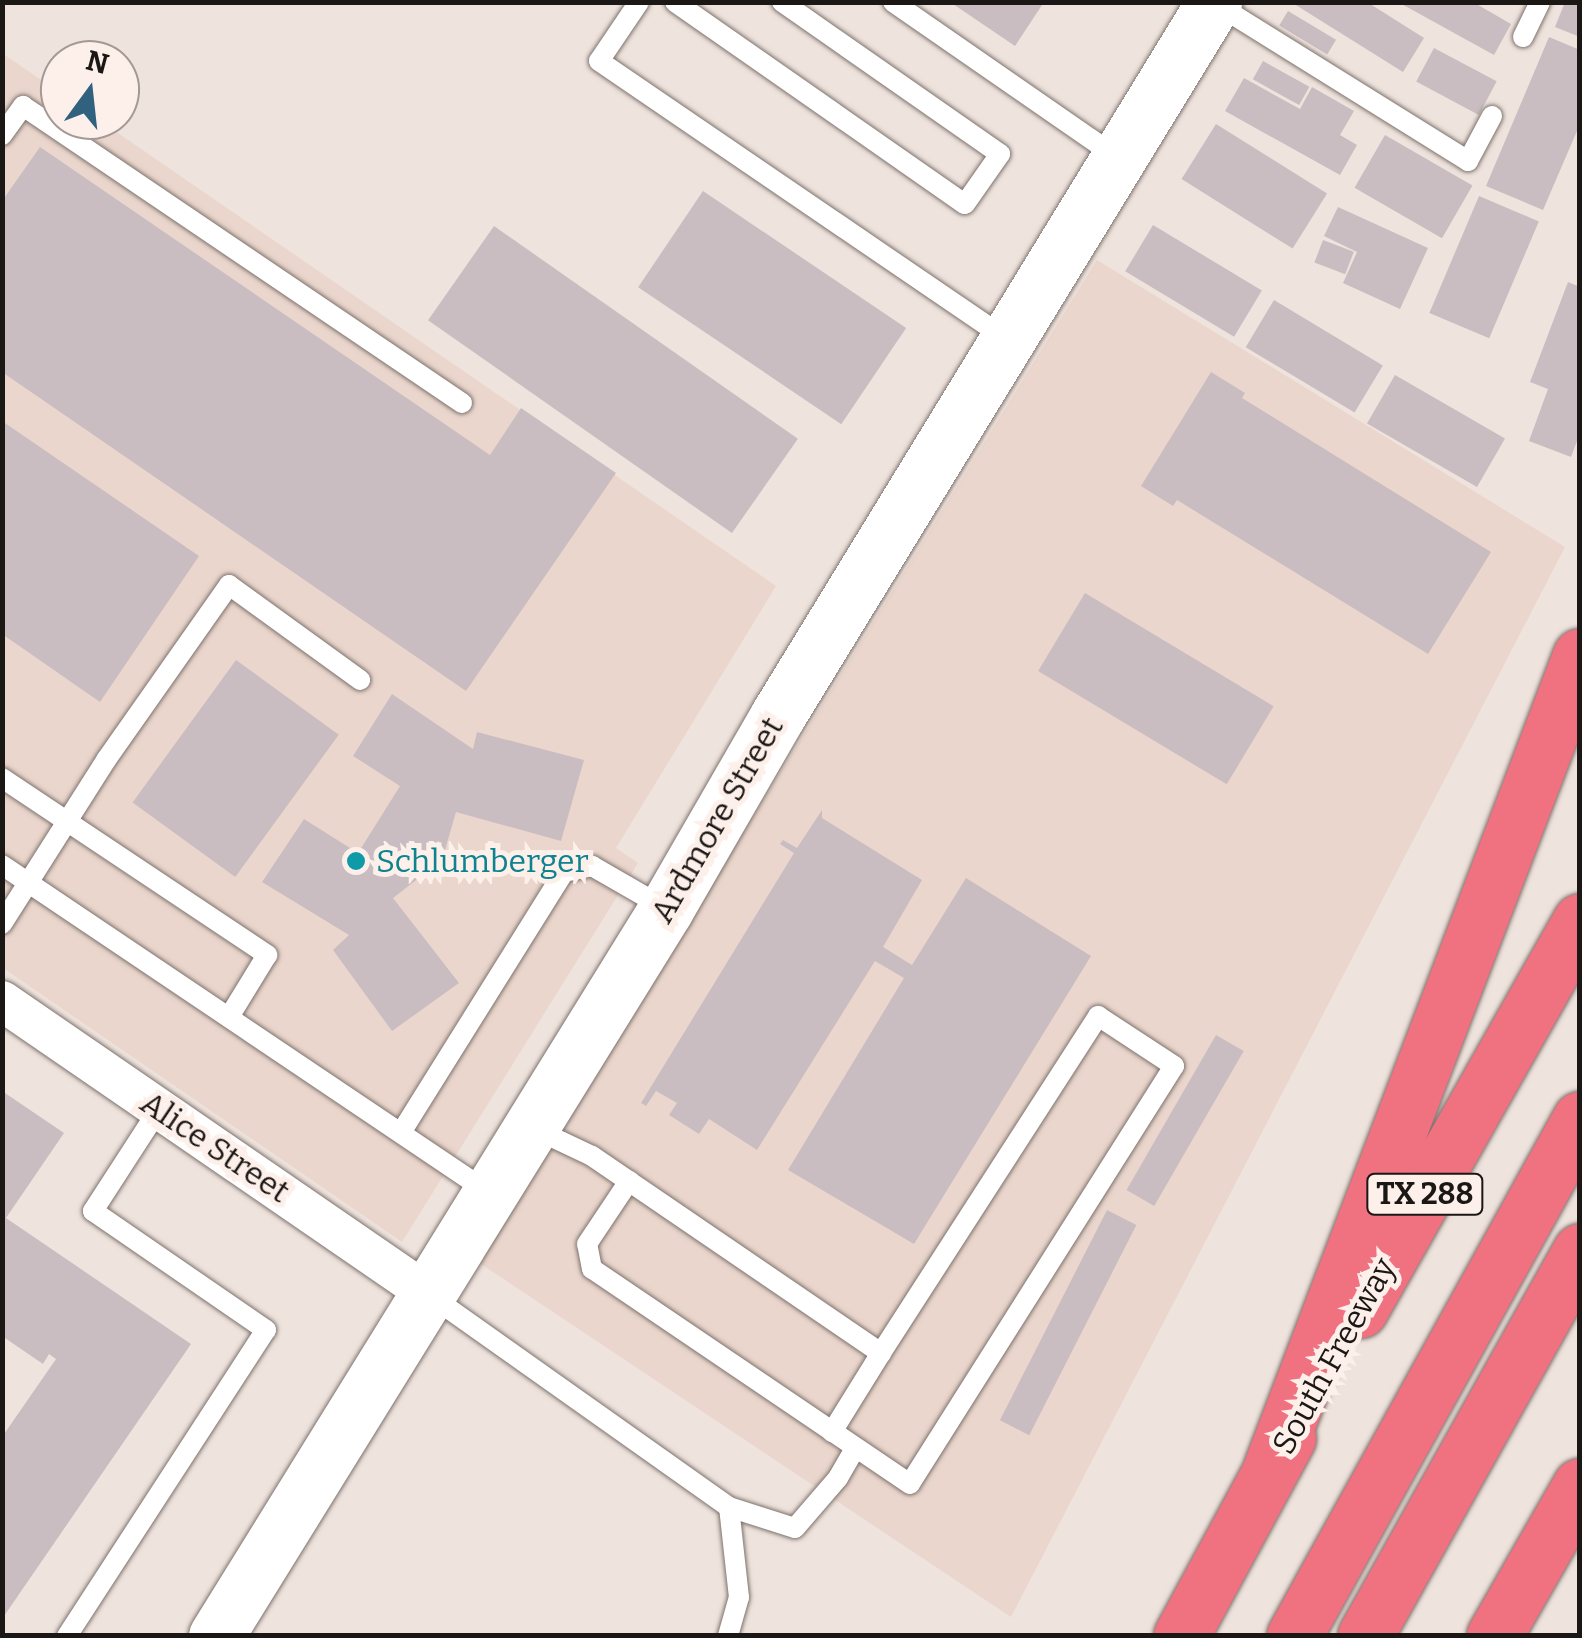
<!DOCTYPE html>
<style>
body{margin:0}
#map{position:relative;width:1582px;height:1638px;overflow:hidden;background:#efe3dd;font-family:Bitter,serif}
div>[style]{position:absolute}
[style*='--x']{left:calc(var(--x)*1px);top:calc(var(--y)*1px);width:calc(var(--w)*1px);rotate:calc(var(--a)*1deg)}
.built>*{inset:0;background:#ead6cc}
.building>*{inset:0;background:#cabdc1;transform-origin:0 0}
.roads{filter:drop-shadow(0 0 2px #7d726d) drop-shadow(0 0 2px #7d726d)}
.lane>*{height:20px;margin:-10px;padding:0 10px;transform-origin:10px;border-radius:10px;background:#fff}
.street>*{height:40px;margin:-20px;padding:0 20px;transform-origin:20px;border-radius:20px;background:#fff}
.secondary>*{height:55px;margin:-27.5px;padding:0 27.5px;transform-origin:27.5px;border-radius:27.5px;background:#fff}
.highway>*{height:55px;margin:-27.5px;padding:0 27.5px;transform-origin:27.5px;border-radius:27.5px;background:#f0717f}
.dots>*{width:28px;height:28px;translate:-50% -50%;box-sizing:border-box;border:5px solid #fdf0ea;border-radius:50%}
span{translate:-50% -50%;white-space:nowrap;text-align:center;line-height:1.15;-webkit-text-stroke:10px #fdf0ea;paint-order:stroke}
.shield-label span{padding:2px 8px;background:#fdf0ea;border:2px solid;border-radius:8px;-webkit-text-stroke-width:0}
.shield-label{font-size:30px;color:#1b1715;font-weight:700}
.street-label{font-size:32px;color:#1b1715}
.culture-label{font-size:32px;color:#0d838f}
.left{translate:0 -50%;text-align:left}
.frame{position:absolute;inset:0;border:5px solid #1b1715;pointer-events:none}
.north{position:absolute;left:40px;top:40px;width:100px;height:100px;box-sizing:border-box;background:#fdf0ea;border:2px solid #a39995;border-radius:50%;rotate:15deg;font-size:28px;font-weight:700;line-height:40px;text-align:center;color:#1b1715}
.north::after{content:'';display:block;margin:auto;width:35px;height:45px;background:#30627f;clip-path:polygon(50% 0,100% 100%,50% 72%,0 100%)}
</style>
<div id="map">
<div class="built">
<div style="clip-path:polygon(2px 53px,60px 93px,60px 120px,99px 120px,776px 586px,616px 848px,638px 863px,402px 1242px,3px 968px)"></div>
<div style="clip-path:polygon(1097px 260px,1565px 547px,1011px 1617px,478px 1262px)"></div>
</div>
<div class="building">
<div style="clip-path:polygon(950px 2px,1044px 2px,1015px 46px)"></div>
<div style="clip-path:polygon(1291px 2px,1367px 2px,1424px 38px,1403px 72px)"></div>
<div style="clip-path:polygon(1398px 2px,1473px 2px,1511px 24px,1494px 55px)"></div>
<div style="clip-path:polygon(1565px 2px,1580px 2px,1580px 37px,1555px 27px)"></div>
<div style="left:1288px;top:11px;width:56px;height:17px;rotate:31deg"></div>
<div style="clip-path:polygon(1549px 37px,1580px 50px,1580px 124px,1543px 210px,1486px 186px)"></div>
<div style="left:1434px;top:48px;width:71px;height:38px;rotate:28deg"></div>
<div style="left:1263px;top:61px;width:53px;height:21px;rotate:29deg"></div>
<div style="clip-path:polygon(1244px 78px,1300px 109px,1312px 87px,1354px 111px,1340px 135px,1357px 145px,1340px 175px,1225px 111px)"></div>
<div style="left:1216px;top:124px;width:131px;height:65px;rotate:32deg"></div>
<div style="left:1385px;top:135px;width:101px;height:61px;rotate:30deg"></div>
<div style="clip-path:polygon(40px 147px,490px 455px,521px 408px,616px 473px,466px 691px,2px 372px,2px 201px)"></div>
<div style="left:703px;top:191px;width:245px;height:116px;rotate:34deg"></div>
<div style="left:1479px;top:196px;width:65px;height:127px;rotate:23deg"></div>
<div style="clip-path:polygon(1338px 207px,1428px 248px,1400px 309px,1343px 283px,1357px 252px,1324px 236px)"></div>
<div style="left:1153px;top:225px;width:127px;height:54px;rotate:31deg"></div>
<div style="left:494px;top:226px;width:371px;height:115px;rotate:35deg"></div>
<div style="left:1323px;top:240px;width:33px;height:24px;rotate:21deg"></div>
<div style="clip-path:polygon(1568px 282px,1580px 287px,1580px 433px,1571px 457px,1529px 441px,1548px 389px,1530px 382px)"></div>
<div style="left:1274px;top:300px;width:127px;height:55px;rotate:31deg"></div>
<div style="clip-path:polygon(1211px 372px,1245px 393px,1242px 398px,1491px 552px,1428px 654px,1177px 500px,1173px 506px,1141px 486px)"></div>
<div style="left:1395px;top:375px;width:127px;height:56px;rotate:30deg"></div>
<div style="clip-path:polygon(2px 421px,199px 556px,100px 702px,2px 634px)"></div>
<div style="left:1085px;top:593px;width:220px;height:91px;rotate:31deg"></div>
<div style="left:236px;top:660px;width:127px;height:176px;rotate:36deg"></div>
<div style="clip-path:polygon(392px 694px,473px 749px,477px 732px,584px 760px,561px 841px,456px 812px,445px 850px,429px 870px,393px 898px,459px 983px,392px 1031px,333px 950px,349px 935px,262px 882px,304px 819px,358px 853px,400px 786px,353px 756px)"></div>
<div style="clip-path:polygon(822px 810px,822px 818px,922px 880px,883px 947px,912px 965px,966px 878px,1091px 956px,914px 1244px,788px 1170px,904px 978px,875px 961px,757px 1150px,709px 1119px,699px 1134px,669px 1115px,677px 1103px,656px 1091px,646px 1106px,641px 1103px,794px 853px,780px 844px,783px 840px,797px 848px)"></div>
<div style="left:1216px;top:1035px;width:32px;height:179px;rotate:30deg"></div>
<div style="clip-path:polygon(2px 1091px,64px 1133px,6px 1218px,191px 1344px,2px 1619px,2px 1437px,56px 1359px,49px 1354px,43px 1364px,2px 1336px)"></div>
<div style="left:1107px;top:1210px;width:33px;height:236px;rotate:27deg"></div>
</div>
<div class="roads">
<div class="lane">
<div style="--x:639;--y:2;--w:71;--a:124.1"></div>
<div style="--x:599;--y:61;--w:493;--a:34.3"></div>
<div style="--x:675;--y:2;--w:353;--a:34.9"></div>
<div style="--x:965;--y:204;--w:61;--a:-55"></div>
<div style="--x:1000;--y:154;--w:266;--a:-145.1"></div>
<div style="--x:893;--y:2;--w:274;--a:34.7"></div>
<div style="--x:1216;--y:4;--w:297;--a:31.9"></div>
<div style="--x:1468;--y:161;--w:51;--a:-61.9"></div>
<div style="--x:1523;--y:37;--w:39;--a:-64"></div>
<div style="--x:2;--y:135;--w:36;--a:-54"></div>
<div style="--x:23;--y:106;--w:530;--a:34.08"></div>
<div style="--x:2;--y:778;--w:319;--a:33.7"></div>
<div style="--x:267;--y:955;--w:73;--a:121.5"></div>
<div style="--x:2;--y:865;--w:586;--a:33.93"></div>
<div style="--x:2;--y:924;--w:194;--a:-57.6"></div>
<div style="--x:106;--y:760;--w:214;--a:-54.9"></div>
<div style="--x:229;--y:585;--w:162;--a:35.9"></div>
<div style="--x:535;--y:1129;--w:63;--a:25.3"></div>
<div style="--x:592;--y:1156;--w:350;--a:34.3"></div>
<div style="--x:881;--y:1353;--w:401;--a:-57.2"></div>
<div style="--x:1098;--y:1016;--w:91;--a:33.3"></div>
<div style="--x:1174;--y:1066;--w:494;--a:122.3"></div>
<div style="--x:910;--y:1484;--w:384;--a:-145.9"></div>
<div style="--x:592;--y:1269;--w:25;--a:-101"></div>
<div style="--x:587;--y:1244;--w:76;--a:-56.3"></div>
<div style="--x:402;--y:1131;--w:305;--a:-58"></div>
<div style="--x:564;--y:872;--w:29;--a:-12"></div>
<div style="--x:592;--y:866;--w:84;--a:29.9"></div>
<div style="--x:428;--y:1294;--w:369;--a:35.3"></div>
<div style="--x:729;--y:1507;--w:91;--a:83.7"></div>
<div style="--x:739;--y:1597;--w:41;--a:105.8"></div>
<div style="--x:832;--y:1432;--w:93;--a:-58.2"></div>
<div style="--x:729;--y:1507;--w:69;--a:17.7"></div>
<div style="--x:795;--y:1528;--w:66;--a:-49.3"></div>
<div style="--x:838;--y:1478;--w:34;--a:-60"></div>
<div style="--x:67;--y:1636;--w:365;--a:-57"></div>
<div style="--x:266;--y:1330;--w:210;--a:-145.5"></div>
<div style="--x:93;--y:1211;--w:121;--a:-57.1"></div>
</div>
<div class="street">
<div style="--x:2;--y:1001;--w:516;--a:34.49"></div>
</div>
<div class="secondary">
<div style="--x:216;--y:1636;--w:855;--a:-58.24"></div>
<div style="--x:666;--y:909;--w:224;--a:-60"></div>
<div style="--x:778;--y:715;--w:836;--a:-58.55"></div>
</div>
<div class="highway">
<div style="--x:1360;--y:1310;--w:447;--a:-60.5"></div>
<div style="--x:1271;--y:1467;--w:868;--a:-69.14"></div>
<div style="--x:1181;--y:1636;--w:225;--a:-61.6"></div>
<div style="--x:1294;--y:1636;--w:591;--a:-61.05"></div>
<div style="--x:1365;--y:1636;--w:441;--a:-60.8"></div>
<div style="--x:1494;--y:1636;--w:173;--a:-60.2"></div>
</div>
</div>
<div class="dots">
<div style="left:356px;top:861px;background:#0f9aa8"></div>
</div>
<div class="shield-label">
<span style="left:1425px;top:1194px">TX 288</span>
</div>
<div class="street-label">
<span style="left:717px;top:820px;rotate:-60deg">Ardmore Street</span>
<span style="left:215px;top:1147px;rotate:34deg">Alice Street</span>
<span style="left:1334px;top:1356px;rotate:-61deg">South Freeway</span>
</div>
<div class="culture-label">
<span class="left" style="left:376px;top:861px">Schlumberger</span>
</div>
<div class="frame"></div>
<div class="north">N</div>
</div>
